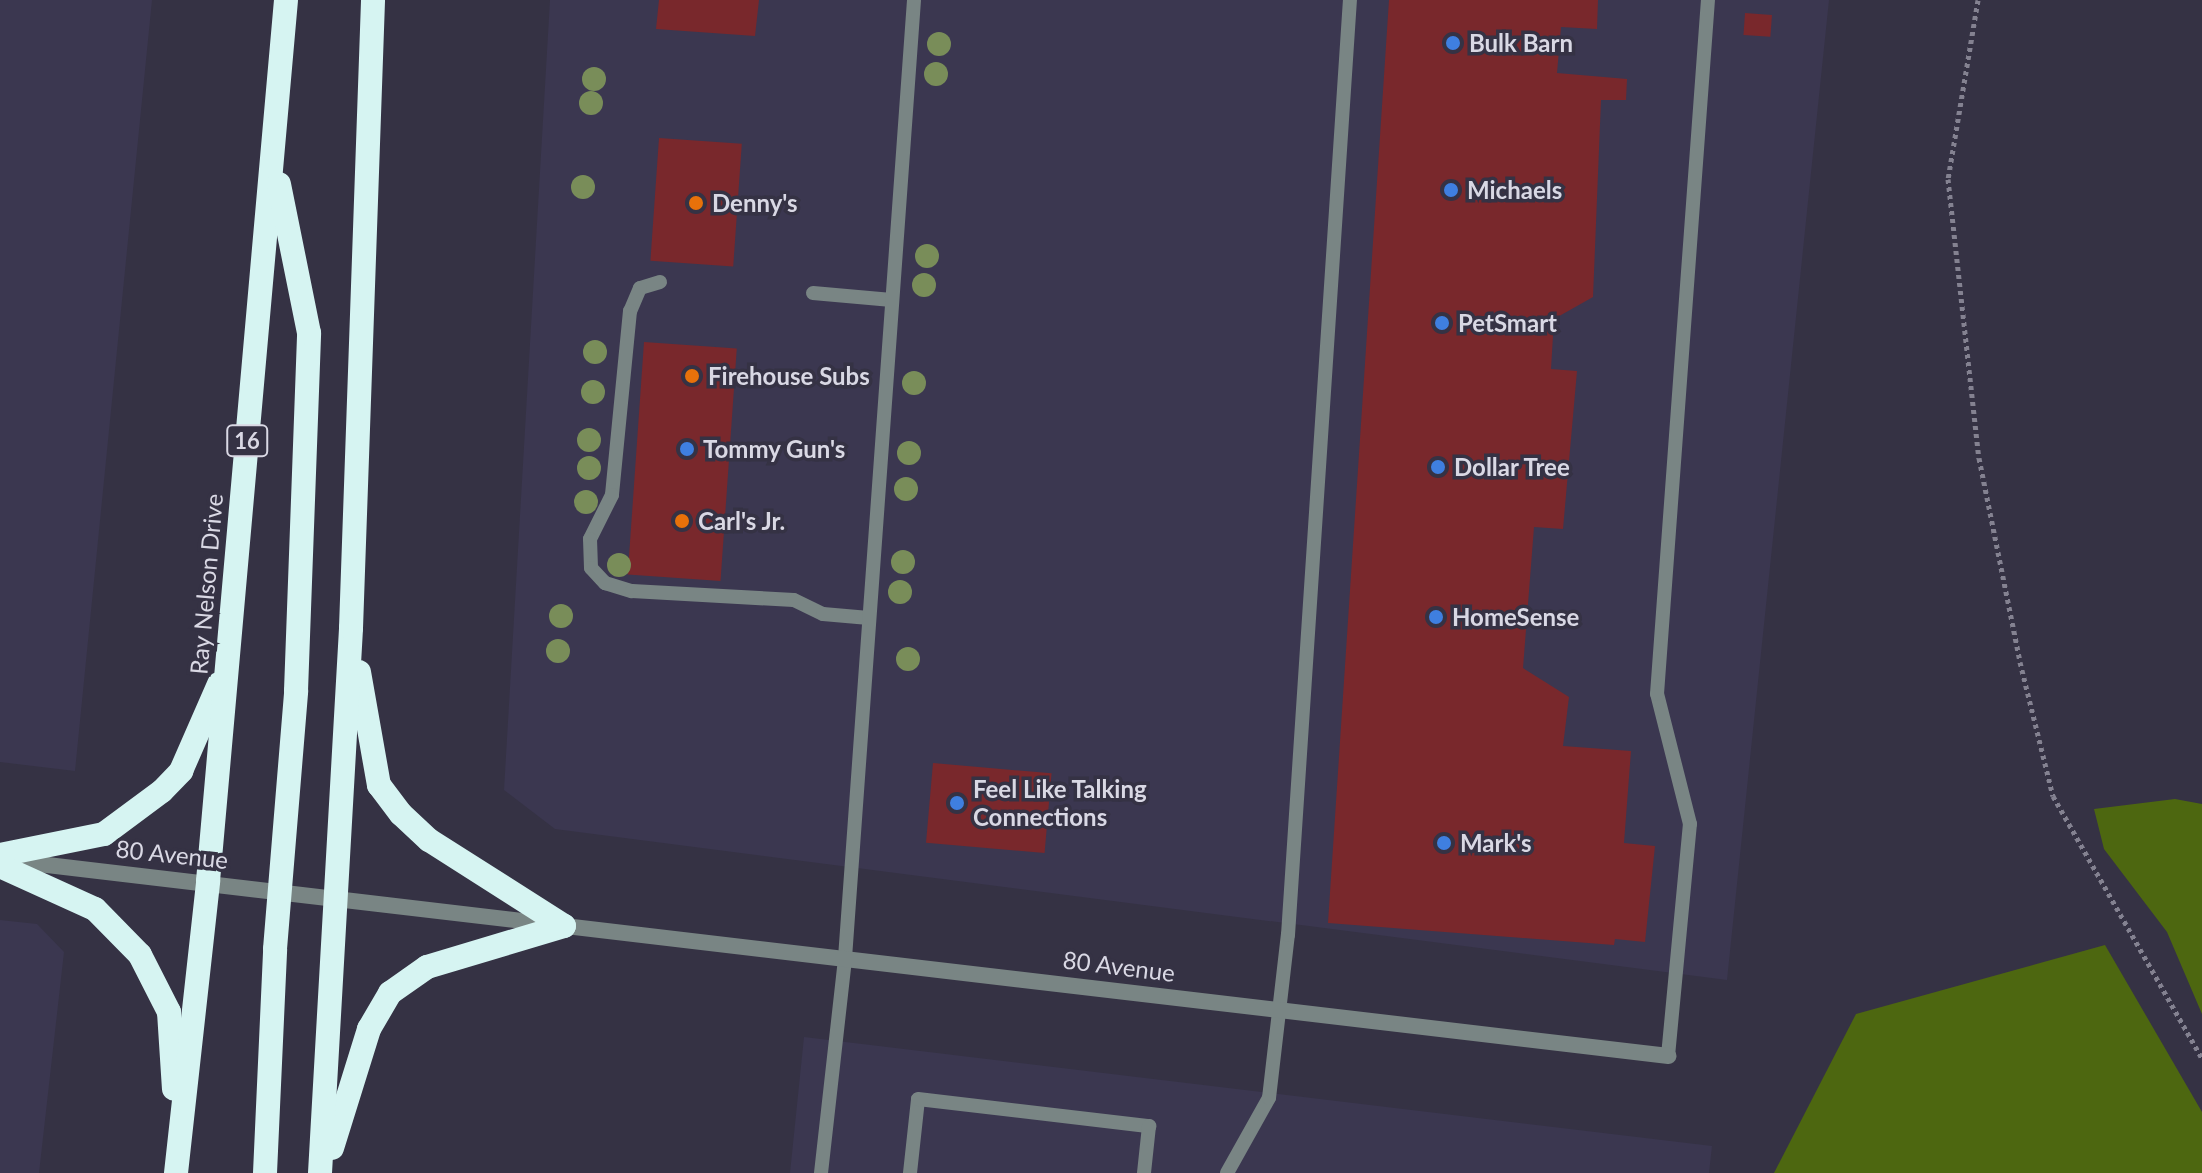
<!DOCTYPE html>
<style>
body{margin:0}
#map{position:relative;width:2202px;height:1173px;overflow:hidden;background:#353244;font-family:Lato,sans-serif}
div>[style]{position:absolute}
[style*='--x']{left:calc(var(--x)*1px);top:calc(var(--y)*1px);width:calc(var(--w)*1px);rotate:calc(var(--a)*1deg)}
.built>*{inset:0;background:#3b3750}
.forest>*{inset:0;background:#4d6710}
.building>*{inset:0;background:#79282c;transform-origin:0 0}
.path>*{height:5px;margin-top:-2.5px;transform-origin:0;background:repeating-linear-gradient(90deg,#848291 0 4px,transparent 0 8px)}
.lane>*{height:14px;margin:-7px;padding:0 7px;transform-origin:7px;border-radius:7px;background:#798584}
.street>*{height:16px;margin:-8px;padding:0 8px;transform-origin:8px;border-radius:8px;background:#798584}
.highway>*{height:24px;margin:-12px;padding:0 12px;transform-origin:12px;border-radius:12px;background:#d6f4f2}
.trees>*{width:24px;height:24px;margin:-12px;border-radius:50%;background:#798d59}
.dots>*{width:22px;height:22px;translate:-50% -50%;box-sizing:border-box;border:4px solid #353244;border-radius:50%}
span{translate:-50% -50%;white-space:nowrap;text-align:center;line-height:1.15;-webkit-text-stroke:7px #353244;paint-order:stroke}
.shield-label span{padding:2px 6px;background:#353244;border:2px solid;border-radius:6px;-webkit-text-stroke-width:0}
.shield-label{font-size:22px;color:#d9d8e4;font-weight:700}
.poi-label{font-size:24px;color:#d9d8e4;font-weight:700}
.left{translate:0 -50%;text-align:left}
.street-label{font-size:24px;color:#d9d8e4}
</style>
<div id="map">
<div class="built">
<div style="clip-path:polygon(0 0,152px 0,75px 771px,0 762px)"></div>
<div style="clip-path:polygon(550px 0,1829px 0,1727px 980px,555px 829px,504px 790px)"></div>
<div style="clip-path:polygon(0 920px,37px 924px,64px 952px,39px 1173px,0 1173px)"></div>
<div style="clip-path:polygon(804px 1037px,1712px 1146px,1709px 1173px,790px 1173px)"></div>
</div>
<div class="forest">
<div style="clip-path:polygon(2175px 799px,2202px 804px,2202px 1014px,2167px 932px,2104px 849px,2094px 809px)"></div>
<div style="clip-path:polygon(2105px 945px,2202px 1112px,2202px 1173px,1774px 1173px,1856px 1014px)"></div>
</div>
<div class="building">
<div style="clip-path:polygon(659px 0,759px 0,755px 36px,656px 29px)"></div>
<div style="clip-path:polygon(1389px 0,1598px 0,1597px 29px,1561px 27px,1557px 73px,1627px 79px,1626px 100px,1601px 100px,1593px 297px,1554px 319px,1551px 369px,1577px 371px,1563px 529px,1534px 527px,1523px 668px,1569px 697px,1563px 746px,1631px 751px,1624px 843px,1655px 846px,1645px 942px,1615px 939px,1614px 945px,1328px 923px)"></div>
<div style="left:1745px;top:13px;width:27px;height:22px;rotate:4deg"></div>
<div style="left:659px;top:138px;width:83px;height:123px;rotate:4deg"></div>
<div style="left:644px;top:342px;width:93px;height:233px;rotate:4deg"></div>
<div style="left:933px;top:763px;width:119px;height:80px;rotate:5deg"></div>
</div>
<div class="path">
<div style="--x:1978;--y:0;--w:181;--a:99.5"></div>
<div style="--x:1948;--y:179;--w:281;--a:83.7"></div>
<div style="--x:1979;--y:458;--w:208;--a:78.6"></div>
<div style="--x:2020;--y:662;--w:138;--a:76.2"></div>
<div style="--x:2053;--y:796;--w:301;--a:60.4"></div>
</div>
<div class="lane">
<div style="--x:660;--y:282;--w:21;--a:163"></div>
<div style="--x:640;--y:288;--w:25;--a:113"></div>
<div style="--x:630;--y:311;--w:185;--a:95.6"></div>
<div style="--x:612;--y:495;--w:49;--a:116.6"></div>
<div style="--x:590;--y:539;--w:29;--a:88"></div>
<div style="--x:591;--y:568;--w:21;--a:47"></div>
<div style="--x:605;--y:583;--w:28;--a:17"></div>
<div style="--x:632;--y:591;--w:162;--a:3.2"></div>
<div style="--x:794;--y:600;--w:32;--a:26"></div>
<div style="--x:823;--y:614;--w:46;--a:5"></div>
<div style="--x:813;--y:293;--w:79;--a:5.1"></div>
<div style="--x:1668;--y:1056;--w:233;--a:-84.6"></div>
<div style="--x:1690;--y:824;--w:134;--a:-104.2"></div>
<div style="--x:1657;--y:694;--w:696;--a:-85.8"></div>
<div style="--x:821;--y:1173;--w:216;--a:-83.6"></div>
<div style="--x:845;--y:958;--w:960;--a:-85.88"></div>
<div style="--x:910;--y:1173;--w:74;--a:-83.8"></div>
<div style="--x:918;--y:1099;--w:233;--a:6.7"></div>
<div style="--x:1149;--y:1126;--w:47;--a:96.1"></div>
<div style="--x:1227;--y:1173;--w:86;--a:-60.8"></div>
<div style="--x:1269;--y:1098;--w:164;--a:-83.4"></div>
<div style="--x:1288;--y:935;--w:937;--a:-86.21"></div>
</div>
<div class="street">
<div style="--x:5;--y:860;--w:1675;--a:6.72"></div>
</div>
<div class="highway">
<div style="--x:359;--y:672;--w:115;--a:80"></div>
<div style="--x:379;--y:785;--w:36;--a:53"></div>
<div style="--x:401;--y:814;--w:38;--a:43"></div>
<div style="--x:429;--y:840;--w:160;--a:32.5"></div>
<div style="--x:0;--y:855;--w:106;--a:-11.4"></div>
<div style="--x:104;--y:834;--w:72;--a:-36.6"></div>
<div style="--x:162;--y:791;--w:28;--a:-46"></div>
<div style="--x:181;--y:771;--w:95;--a:-66.4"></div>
<div style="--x:0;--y:866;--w:104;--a:24.4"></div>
<div style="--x:95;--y:909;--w:64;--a:45.6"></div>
<div style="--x:140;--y:955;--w:64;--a:63"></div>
<div style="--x:169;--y:1012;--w:77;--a:86.3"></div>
<div style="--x:332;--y:1148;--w:125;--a:-72.7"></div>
<div style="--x:369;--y:1029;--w:42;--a:-59.7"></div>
<div style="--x:390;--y:993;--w:45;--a:-35.1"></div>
<div style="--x:427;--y:967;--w:143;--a:-16.7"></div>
<div style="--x:176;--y:1173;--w:294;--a:-83.7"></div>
<div style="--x:208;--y:881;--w:884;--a:-84.94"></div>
<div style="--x:265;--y:1173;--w:224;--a:-87.4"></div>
<div style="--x:275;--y:949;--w:259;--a:-85.3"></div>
<div style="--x:296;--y:691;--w:358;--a:-87.9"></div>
<div style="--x:309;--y:333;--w:152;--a:-101.4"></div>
<div style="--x:320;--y:1173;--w:546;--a:-86.74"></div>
<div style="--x:351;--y:628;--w:628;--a:-87.99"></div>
</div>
<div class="trees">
<div style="left:939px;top:44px"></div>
<div style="left:936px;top:74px"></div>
<div style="left:594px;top:79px"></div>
<div style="left:591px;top:103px"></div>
<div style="left:583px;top:187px"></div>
<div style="left:927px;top:256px"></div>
<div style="left:924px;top:285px"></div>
<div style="left:595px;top:352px"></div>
<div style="left:914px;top:383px"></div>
<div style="left:593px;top:392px"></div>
<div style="left:589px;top:440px"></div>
<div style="left:909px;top:453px"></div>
<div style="left:589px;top:468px"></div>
<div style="left:906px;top:489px"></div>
<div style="left:586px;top:502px"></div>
<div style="left:903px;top:562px"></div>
<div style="left:619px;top:565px"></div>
<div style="left:900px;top:592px"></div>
<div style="left:561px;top:616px"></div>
<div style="left:558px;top:651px"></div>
<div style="left:908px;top:659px"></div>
</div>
<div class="dots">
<div style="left:1453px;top:43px;background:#3f7fe0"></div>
<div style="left:1451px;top:190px;background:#3f7fe0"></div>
<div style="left:696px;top:203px;background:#e8710a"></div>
<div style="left:1442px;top:323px;background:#3f7fe0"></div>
<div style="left:692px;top:376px;background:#e8710a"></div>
<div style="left:687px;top:449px;background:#3f7fe0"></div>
<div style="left:1438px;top:467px;background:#3f7fe0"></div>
<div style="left:682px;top:521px;background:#e8710a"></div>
<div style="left:1436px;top:617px;background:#3f7fe0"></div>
<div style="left:957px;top:803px;background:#3f7fe0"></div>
<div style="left:1444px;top:843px;background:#3f7fe0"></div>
</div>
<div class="shield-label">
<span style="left:247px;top:441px">16</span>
</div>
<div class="poi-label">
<span class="left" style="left:1469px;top:43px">Bulk Barn</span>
<span class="left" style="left:1467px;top:190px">Michaels</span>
<span class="left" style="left:712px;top:203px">Denny's</span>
<span class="left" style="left:1458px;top:323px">PetSmart</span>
<span class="left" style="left:708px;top:376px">Firehouse Subs</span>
<span class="left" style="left:703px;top:449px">Tommy Gun's</span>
<span class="left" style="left:1454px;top:467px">Dollar Tree</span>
<span class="left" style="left:698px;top:521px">Carl's Jr.</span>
<span class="left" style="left:1452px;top:617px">HomeSense</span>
<span class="left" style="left:973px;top:803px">Feel Like Talking<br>Connections</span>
<span class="left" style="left:1460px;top:843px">Mark's</span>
</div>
<div class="street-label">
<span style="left:206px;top:584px;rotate:-85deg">Ray Nelson Drive</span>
<span style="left:172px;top:854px;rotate:6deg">80 Avenue</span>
<span style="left:1119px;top:966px;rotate:7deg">80 Avenue</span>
</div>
</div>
